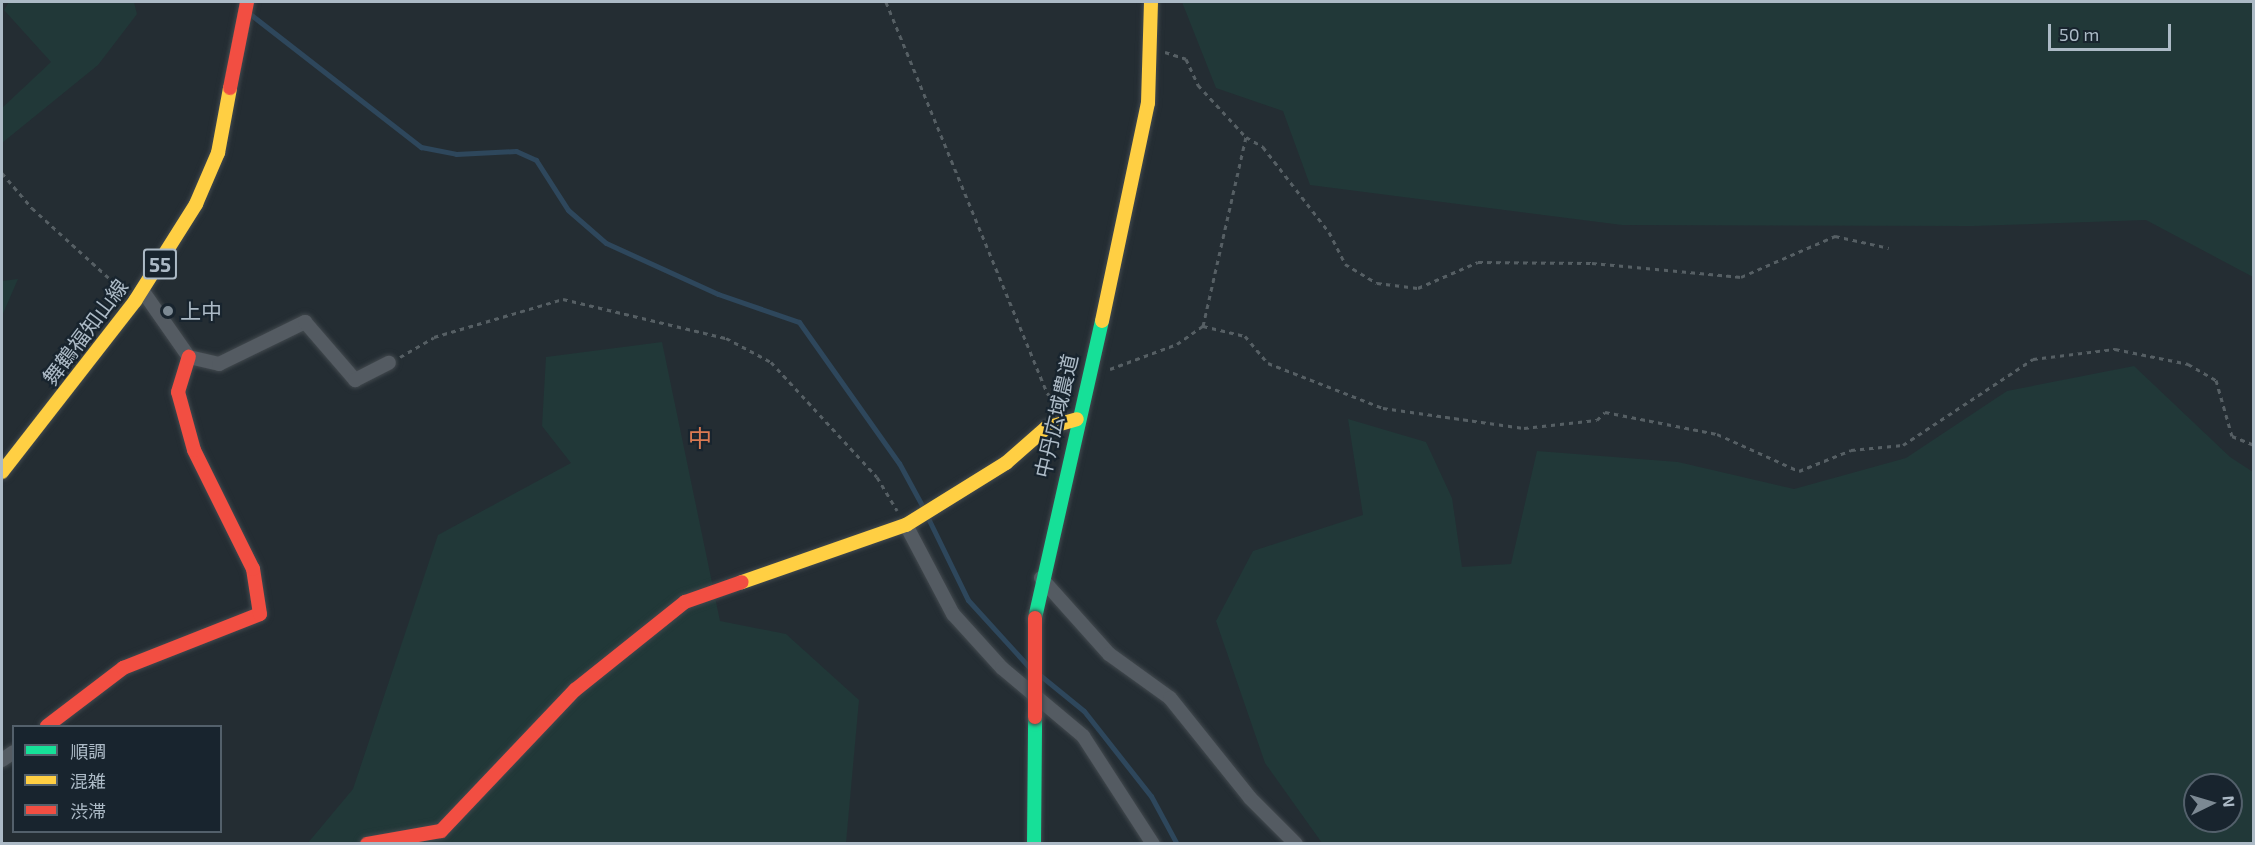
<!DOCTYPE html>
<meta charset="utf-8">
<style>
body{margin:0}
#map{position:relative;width:2255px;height:845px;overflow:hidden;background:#242d33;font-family:"Exo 2","Noto Sans JP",sans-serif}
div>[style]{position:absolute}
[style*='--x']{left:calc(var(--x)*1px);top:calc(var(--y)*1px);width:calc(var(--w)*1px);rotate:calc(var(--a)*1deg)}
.green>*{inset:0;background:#213838}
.stream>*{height:5px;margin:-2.5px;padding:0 2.5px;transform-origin:2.5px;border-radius:2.5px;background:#2e475c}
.path>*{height:3px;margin-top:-1.5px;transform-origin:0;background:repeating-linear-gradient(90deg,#565f64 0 4.5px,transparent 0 9px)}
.roads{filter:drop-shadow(0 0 2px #42494e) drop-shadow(0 0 2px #42494e)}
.street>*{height:14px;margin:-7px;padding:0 7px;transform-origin:7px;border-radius:7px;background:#545b62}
.fast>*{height:14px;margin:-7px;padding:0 7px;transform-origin:7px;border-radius:7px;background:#16e098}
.slow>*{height:14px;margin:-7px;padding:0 7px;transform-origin:7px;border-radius:7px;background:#ffcf43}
.jam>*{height:14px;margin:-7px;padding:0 7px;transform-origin:7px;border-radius:7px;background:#f24e42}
.bridges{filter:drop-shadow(0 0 2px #42494e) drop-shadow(0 0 2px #42494e)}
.jam-bridge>*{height:14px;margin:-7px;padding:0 7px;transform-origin:7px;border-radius:7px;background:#f24e42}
.dots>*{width:16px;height:16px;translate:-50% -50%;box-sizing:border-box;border:3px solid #18242e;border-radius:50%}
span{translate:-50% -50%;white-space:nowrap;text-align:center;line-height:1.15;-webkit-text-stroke:4.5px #18242e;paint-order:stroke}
.shield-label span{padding:2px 4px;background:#18242e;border:2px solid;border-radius:4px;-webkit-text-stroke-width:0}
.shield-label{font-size:20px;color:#acbac6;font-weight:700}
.poi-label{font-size:21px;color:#acbac6}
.left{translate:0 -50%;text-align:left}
.street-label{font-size:21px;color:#acbac6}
.quarter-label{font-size:24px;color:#db7a52}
.frame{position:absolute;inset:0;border:3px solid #acbac6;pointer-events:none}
.legend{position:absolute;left:12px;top:725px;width:210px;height:108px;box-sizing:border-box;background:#18242e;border:2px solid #53606b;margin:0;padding:8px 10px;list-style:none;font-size:18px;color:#acbac6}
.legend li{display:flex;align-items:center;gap:12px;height:30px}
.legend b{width:30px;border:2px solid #53606b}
.north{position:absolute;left:2183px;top:773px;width:60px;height:60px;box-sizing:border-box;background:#18242e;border:2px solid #53606b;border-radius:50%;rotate:85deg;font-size:16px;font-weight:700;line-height:24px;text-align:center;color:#acbac6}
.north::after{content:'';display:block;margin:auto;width:21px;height:27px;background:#7c8993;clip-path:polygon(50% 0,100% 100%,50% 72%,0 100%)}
.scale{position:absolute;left:2048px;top:24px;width:123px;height:27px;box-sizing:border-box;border:3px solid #acbac6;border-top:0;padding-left:8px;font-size:18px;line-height:21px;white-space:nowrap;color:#acbac6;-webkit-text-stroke:4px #18242e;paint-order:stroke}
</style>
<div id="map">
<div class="green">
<div style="clip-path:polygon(9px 2px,134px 2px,137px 14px,98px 65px,2px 143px,2px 108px,51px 62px,4px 10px)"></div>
<div style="clip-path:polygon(1182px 2px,2253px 2px,2253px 277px,2146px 220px,1973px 226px,1622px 225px,1310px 185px,1283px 111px,1216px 88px)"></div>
<div style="clip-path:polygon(18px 279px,2px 316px,2px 281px)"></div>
<div style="clip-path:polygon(662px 342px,720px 621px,786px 634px,859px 700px,846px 843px,307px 844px,353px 789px,438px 535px,571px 463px,542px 426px,546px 357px)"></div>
<div style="clip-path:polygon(evenodd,2134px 366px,2230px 457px,2253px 472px,2253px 843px,1322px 843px,1265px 763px,1216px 621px,1253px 551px,1363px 515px,1348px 419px,1426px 442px,1452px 498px,1462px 567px,1511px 564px,1537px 451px,1678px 462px,1794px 489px,1906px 458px,2007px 391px,2134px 366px,2195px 785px,2231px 785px,2231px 821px,2195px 821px,2195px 785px)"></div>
</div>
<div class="stream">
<div style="--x:250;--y:14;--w:217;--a:37.9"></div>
<div style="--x:421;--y:147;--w:36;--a:11"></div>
<div style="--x:456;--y:154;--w:60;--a:-2.9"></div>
<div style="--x:516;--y:151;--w:22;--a:24"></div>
<div style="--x:536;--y:160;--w:59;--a:57.4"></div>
<div style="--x:568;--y:210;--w:50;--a:41"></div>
<div style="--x:606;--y:243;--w:123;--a:24.5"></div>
<div style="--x:718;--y:294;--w:86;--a:19.1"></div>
<div style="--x:799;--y:322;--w:173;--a:54.7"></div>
<div style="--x:899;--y:463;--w:52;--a:61.5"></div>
<div style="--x:928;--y:518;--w:91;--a:64"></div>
<div style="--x:968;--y:600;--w:91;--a:47.7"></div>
<div style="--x:1041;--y:676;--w:55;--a:39.1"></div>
<div style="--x:1084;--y:711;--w:108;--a:51.8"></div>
<div style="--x:1151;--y:796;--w:55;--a:61.6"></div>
</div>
<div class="path">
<div style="--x:886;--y:2;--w:423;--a:67.6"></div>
<div style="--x:1047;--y:393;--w:20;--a:41"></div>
<div style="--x:1165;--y:52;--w:22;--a:18"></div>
<div style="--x:1186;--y:59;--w:29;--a:65"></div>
<div style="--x:1198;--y:85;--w:71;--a:47.3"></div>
<div style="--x:1246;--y:137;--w:20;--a:30"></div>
<div style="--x:1263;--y:147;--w:108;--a:52.2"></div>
<div style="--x:1329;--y:232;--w:36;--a:63"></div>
<div style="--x:1345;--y:264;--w:37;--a:31"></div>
<div style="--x:1377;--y:283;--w:41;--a:7"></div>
<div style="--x:1418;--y:288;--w:65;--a:-23.4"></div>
<div style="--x:1478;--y:262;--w:114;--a:0.5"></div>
<div style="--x:1592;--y:263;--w:150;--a:5.4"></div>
<div style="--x:1741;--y:277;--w:103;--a:-23.6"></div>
<div style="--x:1835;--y:236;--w:55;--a:12.5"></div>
<div style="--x:2;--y:173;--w:46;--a:49.4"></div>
<div style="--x:32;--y:208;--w:122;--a:42.3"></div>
<div style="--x:1203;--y:326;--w:43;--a:13.4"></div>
<div style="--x:1245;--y:336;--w:35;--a:50"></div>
<div style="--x:1268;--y:363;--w:123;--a:21.4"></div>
<div style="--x:1383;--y:408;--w:142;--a:8.1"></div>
<div style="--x:1524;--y:428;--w:73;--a:-6.3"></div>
<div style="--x:1597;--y:420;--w:11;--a:-45"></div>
<div style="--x:1605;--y:412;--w:114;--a:11.1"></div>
<div style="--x:1717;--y:434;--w:90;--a:24.3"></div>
<div style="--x:1799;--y:471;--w:56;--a:-22"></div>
<div style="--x:1851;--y:450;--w:52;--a:-5.5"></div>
<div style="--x:1903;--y:445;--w:156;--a:-33.5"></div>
<div style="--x:2033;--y:359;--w:83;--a:-7"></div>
<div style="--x:2115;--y:349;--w:75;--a:11.6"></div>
<div style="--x:2188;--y:364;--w:32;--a:30"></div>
<div style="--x:2216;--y:380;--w:58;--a:74.1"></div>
<div style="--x:2232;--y:436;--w:24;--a:22"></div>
<div style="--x:400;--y:357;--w:39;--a:-30"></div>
<div style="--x:434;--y:337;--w:134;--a:-16.4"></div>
<div style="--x:563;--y:299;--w:168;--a:13.5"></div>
<div style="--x:726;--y:338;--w:51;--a:28.1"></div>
<div style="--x:771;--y:362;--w:156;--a:47.3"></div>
<div style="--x:877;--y:477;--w:39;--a:59"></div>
<div style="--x:1110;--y:369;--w:72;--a:-20.5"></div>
<div style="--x:1177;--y:344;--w:32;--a:-35"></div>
<div style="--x:1203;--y:326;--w:194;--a:-77.2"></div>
</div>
<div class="roads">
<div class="street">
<div style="--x:142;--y:290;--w:82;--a:55"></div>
<div style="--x:189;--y:357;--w:31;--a:13"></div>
<div style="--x:219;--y:364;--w:96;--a:-26"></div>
<div style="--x:305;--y:322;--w:77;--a:49.2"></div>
<div style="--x:355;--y:380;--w:38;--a:-27"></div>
<div style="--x:906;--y:525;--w:101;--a:62.2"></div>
<div style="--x:953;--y:614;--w:73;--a:47.8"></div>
<div style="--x:1002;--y:668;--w:106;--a:40"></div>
<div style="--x:1083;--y:736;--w:129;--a:57.1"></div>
<div style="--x:1041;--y:578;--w:102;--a:48.2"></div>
<div style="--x:1109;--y:654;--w:75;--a:35.8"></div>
<div style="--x:1170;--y:698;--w:128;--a:51.3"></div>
<div style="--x:1250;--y:798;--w:65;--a:45"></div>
<div style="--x:2;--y:760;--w:14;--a:-34"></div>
</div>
<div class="fast">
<div style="--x:1035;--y:618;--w:304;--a:-77.3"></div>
<div style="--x:1034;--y:844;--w:127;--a:-89.5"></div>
</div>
<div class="slow">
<div style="--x:1102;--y:321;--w:223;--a:-78.1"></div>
<div style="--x:1148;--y:103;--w:101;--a:-88.3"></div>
<div style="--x:2;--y:472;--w:217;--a:-52.1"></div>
<div style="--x:135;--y:301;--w:115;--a:-57.8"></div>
<div style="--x:196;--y:204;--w:56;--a:-66.7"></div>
<div style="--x:218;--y:153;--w:66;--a:-79.5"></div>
<div style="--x:742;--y:582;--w:174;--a:-19.2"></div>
<div style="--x:906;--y:525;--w:118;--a:-31.8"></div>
<div style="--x:1006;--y:463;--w:53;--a:-41.2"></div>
<div style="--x:1046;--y:428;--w:32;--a:-16"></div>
</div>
<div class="jam">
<div style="--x:230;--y:88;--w:88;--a:-78.8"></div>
<div style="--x:47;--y:726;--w:96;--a:-37.3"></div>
<div style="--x:123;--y:668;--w:147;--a:-21.5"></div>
<div style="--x:260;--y:614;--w:46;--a:-98.8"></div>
<div style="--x:253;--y:569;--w:133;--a:-116.4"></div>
<div style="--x:194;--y:450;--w:60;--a:-105.4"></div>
<div style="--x:178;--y:392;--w:37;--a:-73"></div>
<div style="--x:367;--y:844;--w:75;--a:-10"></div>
<div style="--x:441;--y:831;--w:195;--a:-46.5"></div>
<div style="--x:575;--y:690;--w:141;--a:-38.7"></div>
<div style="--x:685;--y:602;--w:60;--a:-19.3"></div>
</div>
</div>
<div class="bridges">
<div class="jam-bridge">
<div style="--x:1035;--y:618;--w:99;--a:90"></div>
</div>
</div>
<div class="dots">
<div style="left:168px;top:311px;background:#7c8993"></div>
</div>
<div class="shield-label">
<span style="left:160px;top:264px">55</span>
</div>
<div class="poi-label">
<span class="left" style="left:180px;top:311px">上中</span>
</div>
<div class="street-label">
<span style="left:85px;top:332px;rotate:-53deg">舞鶴福知山線</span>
<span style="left:1056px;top:416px;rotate:-77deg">中丹広域農道</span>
</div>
<div class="quarter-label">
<span style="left:700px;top:438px">中</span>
</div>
<div class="frame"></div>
<ul class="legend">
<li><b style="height:8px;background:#16e098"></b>順調</li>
<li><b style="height:8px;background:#ffcf43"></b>混雑</li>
<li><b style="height:8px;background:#f24e42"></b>渋滞</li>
</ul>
<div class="north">N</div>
<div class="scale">50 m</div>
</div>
